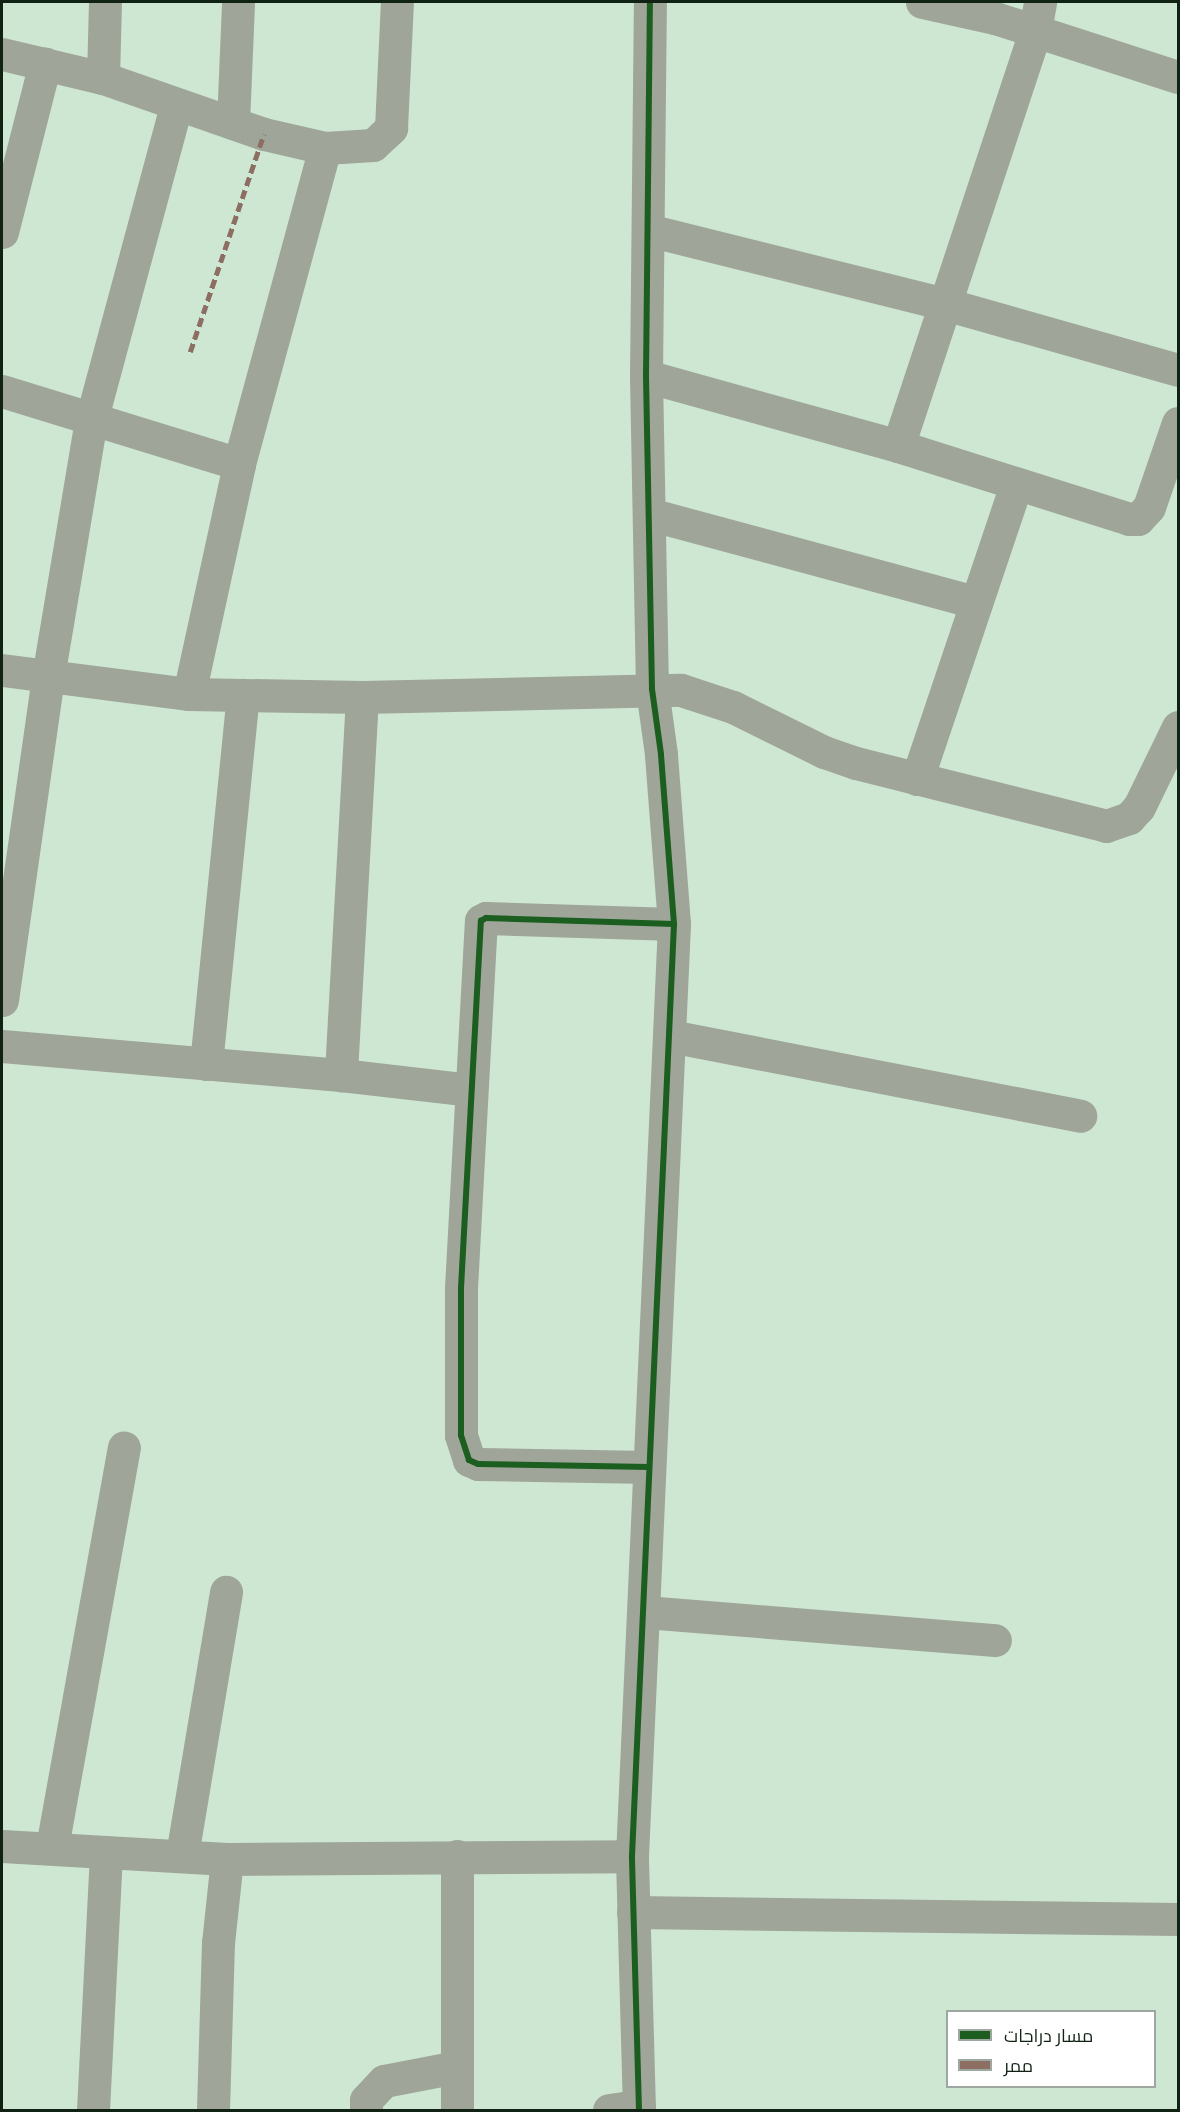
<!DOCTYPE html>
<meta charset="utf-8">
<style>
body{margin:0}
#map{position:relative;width:1180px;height:2112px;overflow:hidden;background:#cde7d2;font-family:Figtree,Cairo,sans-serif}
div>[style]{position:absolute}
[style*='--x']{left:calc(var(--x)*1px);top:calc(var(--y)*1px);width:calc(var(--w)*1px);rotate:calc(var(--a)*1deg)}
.minor>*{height:33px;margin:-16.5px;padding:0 16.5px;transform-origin:16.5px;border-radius:16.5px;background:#9fa599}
.quiet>*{height:4.5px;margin-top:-2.25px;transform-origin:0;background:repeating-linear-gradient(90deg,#8d6e63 0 9px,transparent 0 13.5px)}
.cycleway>*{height:6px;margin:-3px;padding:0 3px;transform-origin:3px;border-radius:3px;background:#1b5e20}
span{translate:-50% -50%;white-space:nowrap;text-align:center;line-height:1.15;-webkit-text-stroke:6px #fff;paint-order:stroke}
.frame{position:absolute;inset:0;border:3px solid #102214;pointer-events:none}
.legend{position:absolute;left:946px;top:2010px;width:210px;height:78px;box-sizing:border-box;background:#fff;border:2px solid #9fa7a1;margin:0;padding:8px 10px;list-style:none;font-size:18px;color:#102214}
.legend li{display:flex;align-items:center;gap:12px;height:30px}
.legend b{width:30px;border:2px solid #9fa7a1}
</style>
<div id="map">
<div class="minor">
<div style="--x:922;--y:2;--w:75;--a:12.4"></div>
<div style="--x:995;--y:18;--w:192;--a:17.9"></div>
<div style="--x:2;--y:54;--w:104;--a:13.4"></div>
<div style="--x:103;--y:78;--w:170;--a:19.2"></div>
<div style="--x:264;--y:134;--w:63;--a:12.9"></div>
<div style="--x:325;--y:148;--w:48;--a:-3.6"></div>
<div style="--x:373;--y:145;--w:25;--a:-43"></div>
<div style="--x:391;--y:128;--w:126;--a:-87.3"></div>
<div style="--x:103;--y:78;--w:76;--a:-88.5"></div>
<div style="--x:233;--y:123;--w:121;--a:-87.6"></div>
<div style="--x:648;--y:230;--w:306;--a:14"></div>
<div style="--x:945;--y:304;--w:242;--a:15.8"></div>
<div style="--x:2;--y:232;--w:174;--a:-75.7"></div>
<div style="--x:646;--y:376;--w:262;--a:15.5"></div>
<div style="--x:898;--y:446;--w:242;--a:17.5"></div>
<div style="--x:1129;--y:519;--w:9;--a:0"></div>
<div style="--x:1138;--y:519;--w:16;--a:-47"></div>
<div style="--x:1149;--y:507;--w:89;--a:-71"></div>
<div style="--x:2;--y:391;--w:248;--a:17.1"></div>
<div style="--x:898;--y:446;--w:437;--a:-71.7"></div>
<div style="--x:1035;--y:31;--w:29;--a:-80"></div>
<div style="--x:649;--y:514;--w:339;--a:15.1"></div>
<div style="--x:2;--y:670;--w:189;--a:7.3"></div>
<div style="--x:189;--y:694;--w:173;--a:1"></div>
<div style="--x:362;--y:697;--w:379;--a:93.2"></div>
<div style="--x:189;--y:694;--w:235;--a:-77.7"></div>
<div style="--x:239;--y:464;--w:327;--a:-74.8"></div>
<div style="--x:362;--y:697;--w:319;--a:-1.3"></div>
<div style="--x:681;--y:690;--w:55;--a:18.1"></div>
<div style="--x:733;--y:707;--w:102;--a:26.3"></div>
<div style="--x:824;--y:752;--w:34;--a:19"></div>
<div style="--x:856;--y:763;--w:258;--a:14.1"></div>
<div style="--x:1106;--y:826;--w:24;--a:-19"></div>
<div style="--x:1129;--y:818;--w:15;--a:-48"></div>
<div style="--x:1139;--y:807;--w:89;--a:-64"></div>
<div style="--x:917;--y:779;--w:311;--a:-71.4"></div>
<div style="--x:2;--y:1000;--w:326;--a:-81.9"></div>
<div style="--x:48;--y:677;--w:260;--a:-80.5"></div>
<div style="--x:91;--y:421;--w:326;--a:-74.9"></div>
<div style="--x:670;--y:1036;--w:418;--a:11"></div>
<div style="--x:2;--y:1046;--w:340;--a:4.9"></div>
<div style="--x:341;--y:1075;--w:130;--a:6.6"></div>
<div style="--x:206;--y:1064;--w:371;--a:-84.3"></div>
<div style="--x:649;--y:1467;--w:171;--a:-179"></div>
<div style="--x:478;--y:1464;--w:10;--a:-156"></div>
<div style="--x:469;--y:1460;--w:26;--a:-108"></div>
<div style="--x:461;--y:1435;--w:147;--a:-90"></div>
<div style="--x:461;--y:1288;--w:368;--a:-86.9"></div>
<div style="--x:481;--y:921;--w:6;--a:-31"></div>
<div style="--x:486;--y:918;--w:188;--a:1.8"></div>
<div style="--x:645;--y:1612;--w:351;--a:4.6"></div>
<div style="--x:2;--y:1846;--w:225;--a:3.3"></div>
<div style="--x:227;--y:1859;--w:405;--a:-0.4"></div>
<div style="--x:52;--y:1847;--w:406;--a:-79.8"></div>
<div style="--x:182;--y:1855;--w:267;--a:-80.5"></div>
<div style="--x:633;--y:1912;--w:545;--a:0.74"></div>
<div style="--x:93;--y:2110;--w:258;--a:-87.1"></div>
<div style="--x:213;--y:2110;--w:167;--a:-88.3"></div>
<div style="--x:218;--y:1943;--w:84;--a:-83.9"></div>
<div style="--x:366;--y:2110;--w:10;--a:-90"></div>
<div style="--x:366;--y:2100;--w:26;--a:-47"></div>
<div style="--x:384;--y:2081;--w:74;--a:-10.9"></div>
<div style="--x:457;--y:2110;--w:254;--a:-90"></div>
<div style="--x:609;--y:2110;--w:30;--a:-8"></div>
<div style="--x:639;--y:2110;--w:254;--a:-91.6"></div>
<div style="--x:632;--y:1856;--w:933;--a:-87.42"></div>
<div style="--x:674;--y:924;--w:170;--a:-94.4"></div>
<div style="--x:661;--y:754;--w:66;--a:-97.9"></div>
<div style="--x:652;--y:689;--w:313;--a:-91.1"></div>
<div style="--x:646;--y:376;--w:374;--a:-89.4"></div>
</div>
<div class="quiet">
<div style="--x:190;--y:352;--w:230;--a:-71.3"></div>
</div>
<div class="cycleway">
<div style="--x:649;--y:1467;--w:171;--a:-179"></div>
<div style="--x:478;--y:1464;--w:10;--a:-156"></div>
<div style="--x:469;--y:1460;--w:26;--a:-108"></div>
<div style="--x:461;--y:1435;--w:147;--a:-90"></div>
<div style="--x:461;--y:1288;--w:368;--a:-86.9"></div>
<div style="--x:481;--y:921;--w:6;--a:-31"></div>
<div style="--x:486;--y:918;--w:188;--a:1.8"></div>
<div style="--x:639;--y:2110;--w:254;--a:-91.6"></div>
<div style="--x:632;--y:1856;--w:933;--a:-87.42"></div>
<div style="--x:674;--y:924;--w:170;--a:-94.4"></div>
<div style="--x:661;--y:754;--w:66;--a:-97.9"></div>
<div style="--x:652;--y:689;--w:313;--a:-91.1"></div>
<div style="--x:646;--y:376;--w:374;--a:-89.4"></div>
</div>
<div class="frame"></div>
<ul class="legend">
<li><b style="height:8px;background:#1b5e20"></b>مسار دراجات</li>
<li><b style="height:8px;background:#8d6e63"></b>ممر</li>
</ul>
</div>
